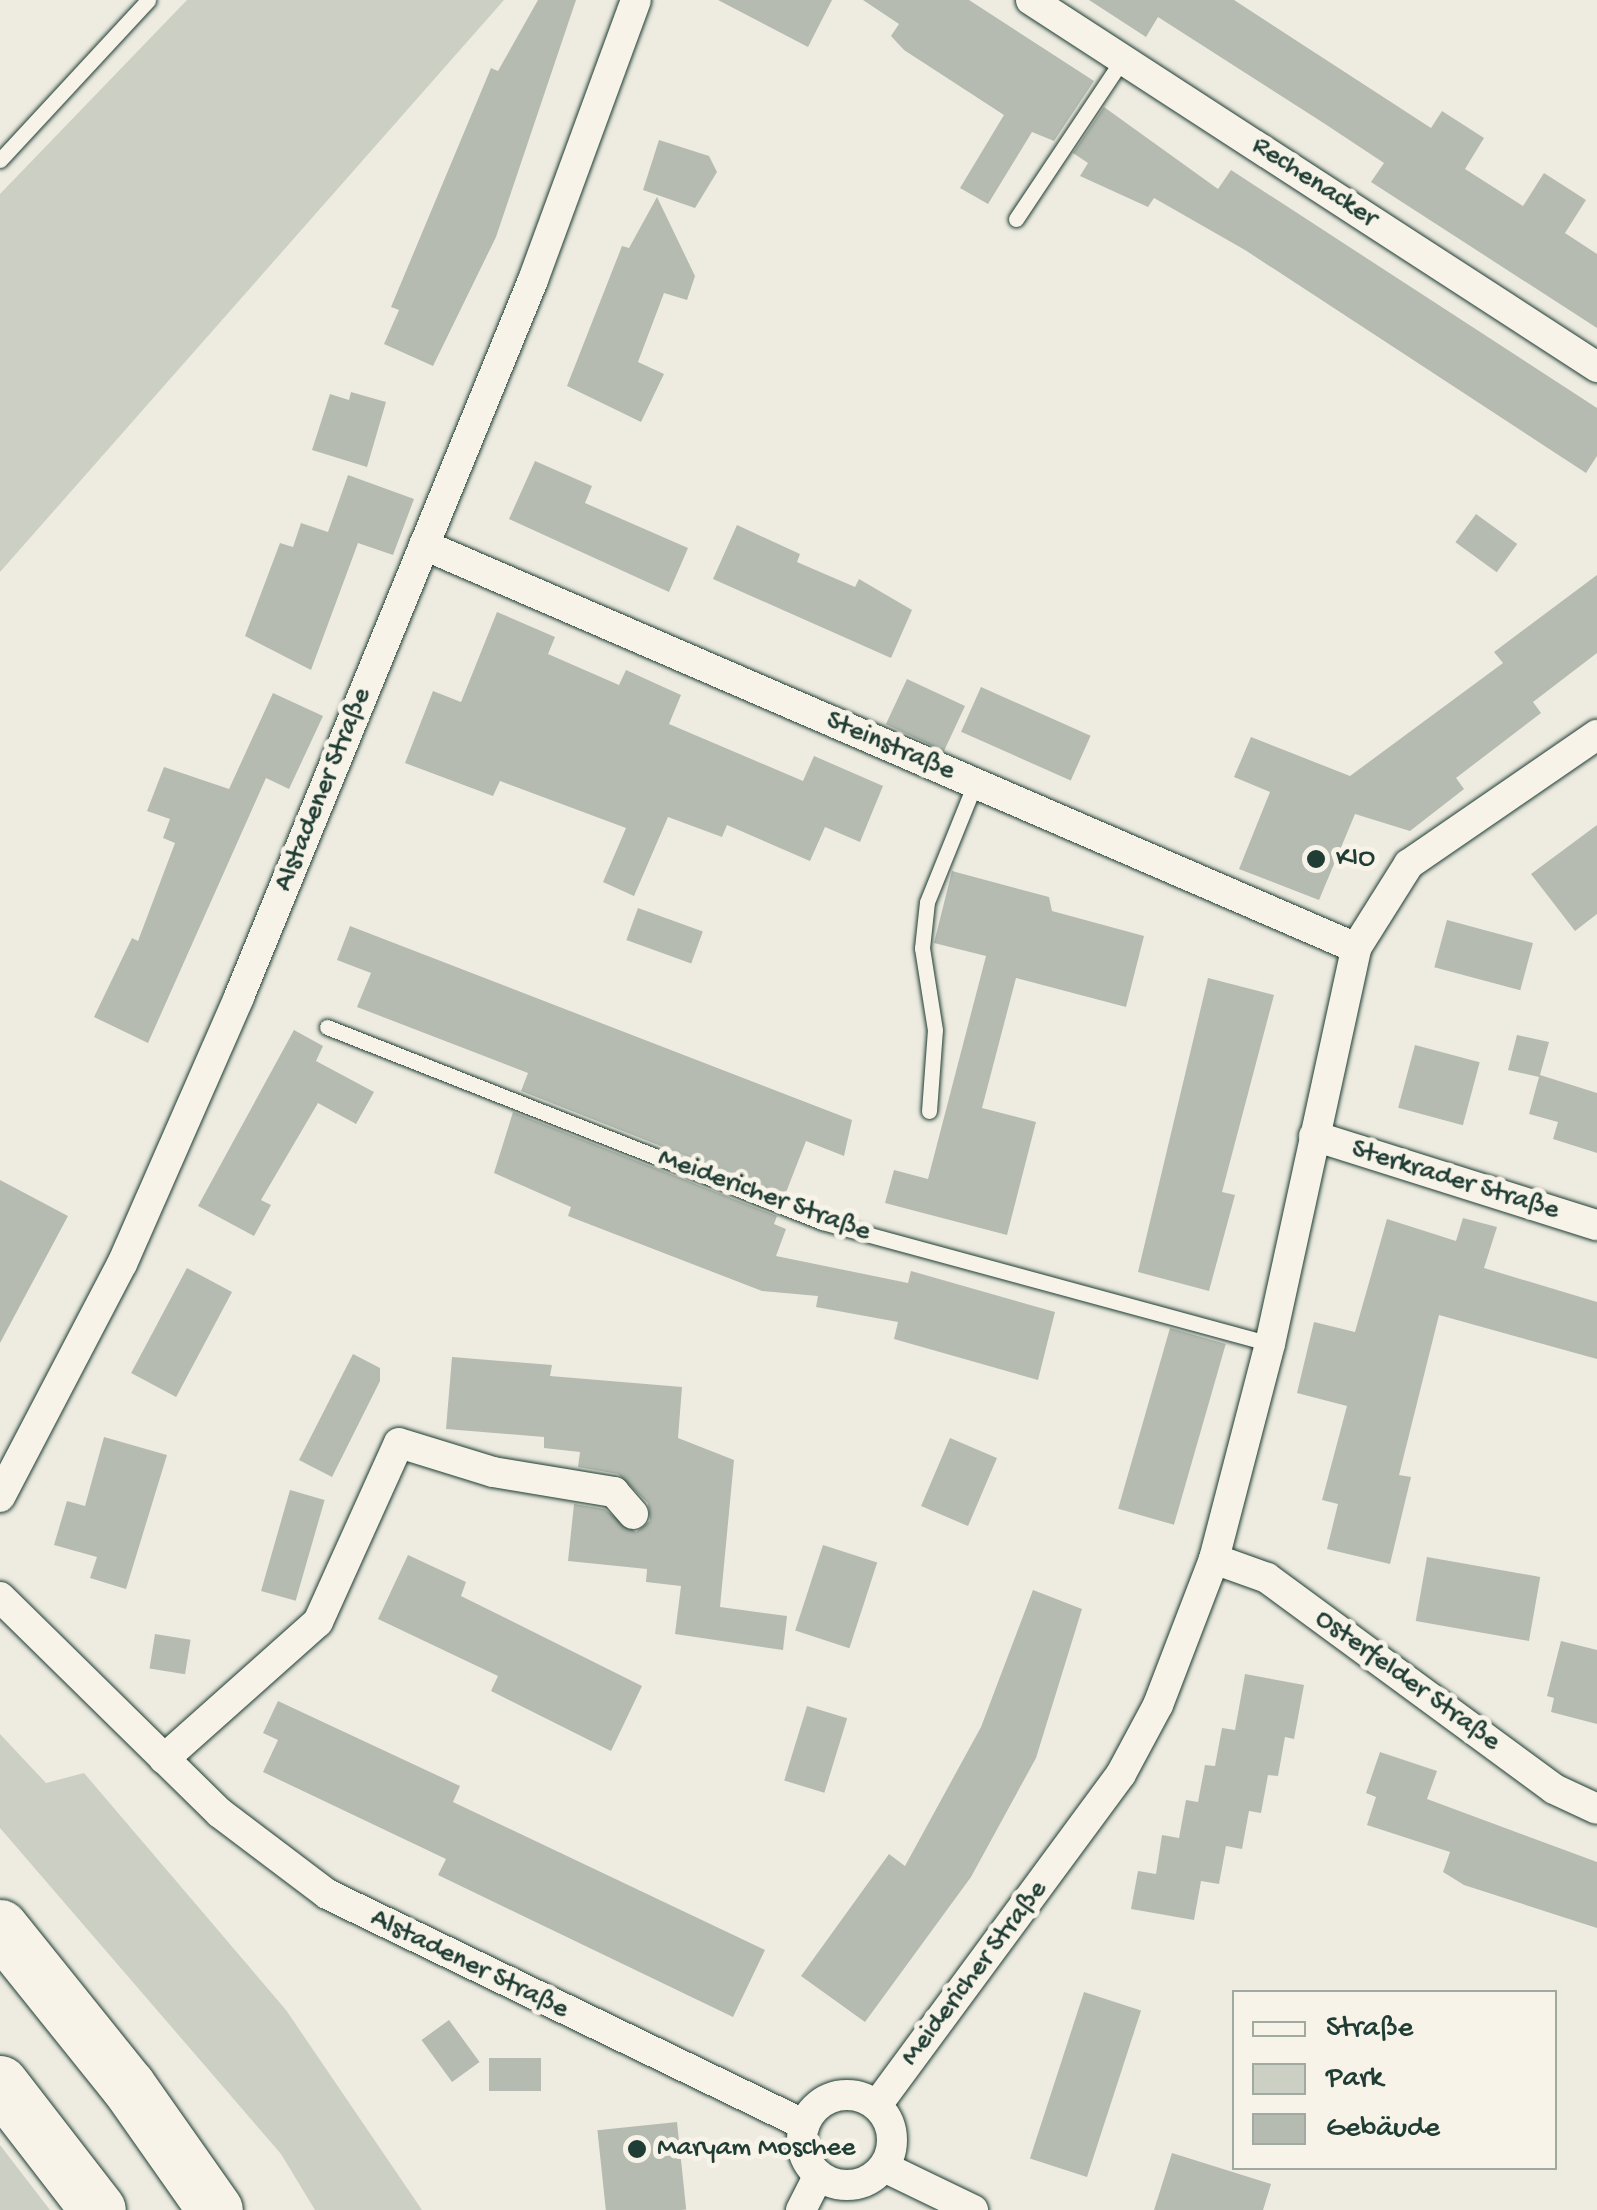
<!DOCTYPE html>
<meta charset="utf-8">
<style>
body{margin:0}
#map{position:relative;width:1597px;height:2210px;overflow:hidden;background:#eeece1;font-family:"Gochi Hand",sans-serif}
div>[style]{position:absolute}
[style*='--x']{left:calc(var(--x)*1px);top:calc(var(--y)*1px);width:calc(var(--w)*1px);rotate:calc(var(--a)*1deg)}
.green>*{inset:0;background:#cccfc4}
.building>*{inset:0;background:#b5bbb0;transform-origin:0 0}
.roads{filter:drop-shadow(0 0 2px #1f3d34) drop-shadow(0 0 2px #1f3d34)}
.service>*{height:15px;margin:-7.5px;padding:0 7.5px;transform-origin:7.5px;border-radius:7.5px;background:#f7f3e8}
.minor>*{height:30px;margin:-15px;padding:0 15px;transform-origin:15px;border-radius:15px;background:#f7f3e8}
.minor>.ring{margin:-15px;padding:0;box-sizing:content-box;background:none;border:30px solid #f7f3e8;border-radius:50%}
.motorway>*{height:55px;margin:-27.5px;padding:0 27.5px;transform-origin:27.5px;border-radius:27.5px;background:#f7f3e8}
.dots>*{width:28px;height:28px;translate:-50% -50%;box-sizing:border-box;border:5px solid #f7f3e8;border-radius:50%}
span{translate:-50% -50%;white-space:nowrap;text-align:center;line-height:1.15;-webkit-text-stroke:10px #f7f3e8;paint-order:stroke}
.street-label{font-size:28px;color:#1f3d34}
.poi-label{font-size:28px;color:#1f3d34}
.left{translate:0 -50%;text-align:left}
.legend{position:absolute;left:1232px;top:1990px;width:325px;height:180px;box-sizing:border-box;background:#f7f3e8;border:2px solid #a1aaa0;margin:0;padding:12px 18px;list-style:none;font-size:30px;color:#1f3d34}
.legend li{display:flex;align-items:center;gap:20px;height:50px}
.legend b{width:50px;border:2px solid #a1aaa0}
</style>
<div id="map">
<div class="green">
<div style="clip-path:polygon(187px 0,504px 0,0 572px,0 194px)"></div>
<div style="clip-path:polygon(0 1734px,46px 1783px,84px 1773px,286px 2010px,422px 2210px,315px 2210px,281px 2154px,0 1828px)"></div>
<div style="clip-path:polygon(0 2145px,50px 2210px,0 2210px)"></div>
</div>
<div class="building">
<div style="clip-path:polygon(538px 0,576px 0,496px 237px,433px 366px,384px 344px,399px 310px,391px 307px,491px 68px,498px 71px)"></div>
<div style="clip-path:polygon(718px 0,832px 0,808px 47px)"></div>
<div style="clip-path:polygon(863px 0,969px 0,1094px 81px,1054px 141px,1032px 132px,988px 204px,960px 188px,1004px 115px,904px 50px,891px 36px,899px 24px)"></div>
<div style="clip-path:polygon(1089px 0,1234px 0,1431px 128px,1442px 111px,1484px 138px,1465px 169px,1523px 206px,1544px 173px,1586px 200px,1565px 233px,1597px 254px,1597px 328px,1371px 182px,1384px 163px,1322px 122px,1158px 17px,1146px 37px)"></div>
<div style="clip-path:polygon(1104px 107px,1218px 189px,1231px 170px,1597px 408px,1597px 456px,1586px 473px,1245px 250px,1154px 198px,1148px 207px,1080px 176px,1088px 163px,1073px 153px)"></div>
<div style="clip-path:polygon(659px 140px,709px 156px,717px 172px,695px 208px,643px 190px)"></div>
<div style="clip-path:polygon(657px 197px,695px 276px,687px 300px,664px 293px,638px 362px,664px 374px,641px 422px,567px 386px,622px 246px,629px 248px)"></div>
<div style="clip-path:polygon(351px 392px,386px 402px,367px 467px,312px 450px,330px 394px,349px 400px)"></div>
<div style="clip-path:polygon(535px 461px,592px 486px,585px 503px,688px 548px,669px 592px,509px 519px)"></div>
<div style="clip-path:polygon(348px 475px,414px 499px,393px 555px,358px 543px,311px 670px,245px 636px,280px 543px,293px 547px,301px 523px,328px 532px)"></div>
<div style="left:1476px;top:514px;width:51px;height:35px;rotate:36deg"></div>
<div style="clip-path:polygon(737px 525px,800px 554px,797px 562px,855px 587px,859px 579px,912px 610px,891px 658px,713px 579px)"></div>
<div style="clip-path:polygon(1597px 575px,1597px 653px,1533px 702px,1541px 713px,1456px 778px,1464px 789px,1410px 831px,1355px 814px,1319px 900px,1239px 869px,1270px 792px,1234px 777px,1251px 737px,1350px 776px,1503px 663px,1494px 652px)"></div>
<div style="clip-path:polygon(497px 612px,555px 637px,548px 654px,619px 685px,626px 670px,681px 695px,669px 724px,803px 781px,814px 756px,883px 786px,860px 842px,825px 827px,810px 861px,727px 825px,722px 837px,668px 817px,634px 896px,603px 882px,626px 828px,500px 781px,493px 796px,405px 763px,433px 691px,461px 702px)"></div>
<div style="left:907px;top:679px;width:64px;height:50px;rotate:25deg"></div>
<div style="left:981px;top:687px;width:120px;height:49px;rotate:24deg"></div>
<div style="clip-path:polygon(273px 693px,323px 716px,289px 789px,266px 778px,148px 1043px,94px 1017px,132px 938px,138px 941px,175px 843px,163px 838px,170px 819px,147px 811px,164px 767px,229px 789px)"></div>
<div style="clip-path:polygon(1597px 825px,1597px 914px,1575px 931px,1531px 874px)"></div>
<div style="clip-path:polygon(952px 871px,1049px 897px,1052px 911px,1144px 936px,1126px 1007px,1016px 978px,982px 1108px,1036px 1122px,1007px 1235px,885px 1203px,894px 1170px,928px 1179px,986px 956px,934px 943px)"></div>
<div style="left:638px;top:908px;width:69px;height:34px;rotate:20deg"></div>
<div style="left:1447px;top:920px;width:89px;height:49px;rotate:15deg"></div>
<div style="clip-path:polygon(350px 926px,852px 1120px,844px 1156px,806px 1141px,785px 1195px,521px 1091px,528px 1073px,357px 1007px,371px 973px,337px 960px)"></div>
<div style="clip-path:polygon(1208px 978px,1274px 995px,1222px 1192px,1235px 1195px,1209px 1291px,1138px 1272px)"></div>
<div style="clip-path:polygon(294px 1030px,323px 1046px,316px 1061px,374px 1092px,356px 1124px,318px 1103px,261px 1200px,271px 1205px,254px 1236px,198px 1206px)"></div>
<div style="clip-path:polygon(1517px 1035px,1549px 1042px,1540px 1075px,1597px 1093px,1597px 1153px,1553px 1139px,1558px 1122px,1529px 1114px,1539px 1077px,1508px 1070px)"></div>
<div style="left:1415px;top:1045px;width:67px;height:65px;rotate:15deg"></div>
<div style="clip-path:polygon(513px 1112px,777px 1216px,774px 1224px,786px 1229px,776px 1256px,908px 1283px,911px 1271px,1055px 1312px,1038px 1380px,894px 1339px,898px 1322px,816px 1307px,818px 1296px,762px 1291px,568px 1216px,571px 1207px,494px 1173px)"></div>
<div style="clip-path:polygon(0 1180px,68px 1216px,0 1343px)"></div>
<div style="clip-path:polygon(1463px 1218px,1497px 1227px,1484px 1268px,1597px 1302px,1597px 1359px,1439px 1315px,1399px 1475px,1411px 1477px,1390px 1564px,1327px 1549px,1338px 1504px,1322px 1500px,1347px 1406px,1297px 1393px,1314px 1322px,1355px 1332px,1387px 1219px,1456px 1241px)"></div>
<div style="left:187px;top:1268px;width:51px;height:119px;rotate:28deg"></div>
<div style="left:1170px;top:1328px;width:58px;height:188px;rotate:16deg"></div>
<div style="clip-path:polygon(353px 1354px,380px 1368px,380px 1381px,332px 1477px,299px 1460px)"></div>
<div style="clip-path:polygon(452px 1357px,552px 1365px,550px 1376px,682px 1387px,678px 1438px,734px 1460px,720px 1607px,787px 1616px,783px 1650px,675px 1634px,681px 1586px,646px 1582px,647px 1569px,568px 1561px,574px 1504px,604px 1509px,636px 1532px,650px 1521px,648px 1503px,618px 1474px,578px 1467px,580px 1452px,544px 1448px,544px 1437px,446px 1429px)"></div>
<div style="clip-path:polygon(104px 1437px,167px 1455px,126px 1589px,90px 1578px,97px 1557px,54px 1545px,67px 1501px,85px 1506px)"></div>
<div style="left:950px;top:1438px;width:51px;height:74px;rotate:23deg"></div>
<div style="left:290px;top:1490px;width:36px;height:105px;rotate:16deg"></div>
<div style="left:823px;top:1545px;width:57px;height:90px;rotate:18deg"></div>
<div style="clip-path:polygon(408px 1555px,466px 1582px,461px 1596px,642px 1686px,611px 1751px,491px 1691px,498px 1676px,378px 1619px)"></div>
<div style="left:1427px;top:1557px;width:115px;height:65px;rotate:10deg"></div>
<div style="clip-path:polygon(1033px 1590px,1082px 1609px,1036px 1758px,971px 1877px,865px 2022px,801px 1976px,889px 1854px,905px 1866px,981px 1727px)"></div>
<div style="left:155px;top:1634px;width:36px;height:35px;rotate:9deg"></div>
<div style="clip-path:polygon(1561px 1641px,1597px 1650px,1597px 1724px,1551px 1712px,1554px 1698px,1547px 1696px)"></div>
<div style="clip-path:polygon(1245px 1674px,1304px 1685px,1294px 1739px,1285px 1737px,1278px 1776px,1268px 1775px,1261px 1813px,1249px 1811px,1242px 1849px,1226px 1846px,1219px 1884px,1201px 1881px,1194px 1920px,1131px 1909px,1138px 1871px,1156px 1874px,1162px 1835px,1179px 1838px,1186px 1800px,1198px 1802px,1205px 1765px,1215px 1766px,1222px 1728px,1235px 1730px)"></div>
<div style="clip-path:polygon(278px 1701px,460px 1786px,453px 1802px,765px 1950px,733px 2017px,438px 1875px,446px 1859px,263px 1772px,278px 1740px,263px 1733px)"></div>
<div style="left:807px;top:1706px;width:42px;height:78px;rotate:17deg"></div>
<div style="clip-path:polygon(1380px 1752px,1437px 1771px,1427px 1799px,1597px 1862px,1597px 1928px,1464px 1885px,1443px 1872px,1450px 1852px,1367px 1825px,1376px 1797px,1366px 1793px)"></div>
<div style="left:1084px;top:1992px;width:60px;height:175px;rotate:18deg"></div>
<div style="left:449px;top:2020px;width:52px;height:34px;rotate:54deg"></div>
<div style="left:489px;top:2058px;width:52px;height:33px"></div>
<div style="left:677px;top:2122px;width:88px;height:80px;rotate:84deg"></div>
<div style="clip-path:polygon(1172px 2153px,1271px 2184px,1263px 2210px,1154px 2210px)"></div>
</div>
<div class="roads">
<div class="service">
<div style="--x:0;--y:160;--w:218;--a:-47.2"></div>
<div style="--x:1016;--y:219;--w:191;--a:-56.3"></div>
<div style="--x:327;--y:1027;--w:532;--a:21.5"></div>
<div style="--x:822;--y:1222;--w:464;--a:15.2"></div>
<div style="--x:929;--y:1111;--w:81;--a:-85.8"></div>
<div style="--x:935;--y:1030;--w:83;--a:-99"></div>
<div style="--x:922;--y:948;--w:46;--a:-83.8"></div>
<div style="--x:927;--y:902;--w:128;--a:-68"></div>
</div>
<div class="minor">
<div style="--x:1031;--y:0;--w:675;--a:32.96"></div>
<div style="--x:424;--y:545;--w:1015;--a:23.38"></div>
<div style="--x:1314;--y:1136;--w:297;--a:17.5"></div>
<div style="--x:0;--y:1497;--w:263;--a:-62.4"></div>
<div style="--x:122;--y:1264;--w:292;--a:-66.3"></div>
<div style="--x:239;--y:997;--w:775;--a:-67.7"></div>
<div style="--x:533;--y:280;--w:298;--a:-69.8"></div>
<div style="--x:1214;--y:1559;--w:56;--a:19.7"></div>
<div style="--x:1267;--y:1578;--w:356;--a:36.3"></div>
<div style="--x:1554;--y:1789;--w:47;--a:24.9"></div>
<div style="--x:0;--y:1597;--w:308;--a:44.5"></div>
<div style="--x:220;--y:1813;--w:134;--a:37.1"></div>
<div style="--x:327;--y:1894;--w:529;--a:25.79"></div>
<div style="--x:164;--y:1759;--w:206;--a:-41.7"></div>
<div style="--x:318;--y:1622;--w:196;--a:-65.7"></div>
<div style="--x:399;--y:1443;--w:98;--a:17.1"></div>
<div style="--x:493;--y:1472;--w:123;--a:9.4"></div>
<div style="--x:614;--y:1492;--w:29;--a:49"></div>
<div class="ring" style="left:802px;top:2095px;width:60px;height:60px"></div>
<div style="--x:877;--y:2105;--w:411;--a:-53.6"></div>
<div style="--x:1121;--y:1774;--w:78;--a:-61.8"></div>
<div style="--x:1158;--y:1705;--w:156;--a:-69"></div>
<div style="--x:1214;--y:1559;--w:222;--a:-75.4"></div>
<div style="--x:1270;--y:1344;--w:405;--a:-77.7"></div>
<div style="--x:1356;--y:948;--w:99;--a:-57.8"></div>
<div style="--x:1409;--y:864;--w:228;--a:-34.5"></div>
<div style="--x:884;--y:2167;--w:99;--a:25.8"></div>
<div style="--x:801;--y:2210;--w:37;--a:-63"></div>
</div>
<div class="motorway">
<div style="--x:0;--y:1927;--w:204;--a:51.2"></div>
<div style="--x:128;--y:2086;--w:151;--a:54.9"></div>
<div style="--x:0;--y:2083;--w:160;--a:52.3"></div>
</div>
</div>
<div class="dots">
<div style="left:1316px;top:859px;background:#1f3d34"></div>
<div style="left:637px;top:2149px;background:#1f3d34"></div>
</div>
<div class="street-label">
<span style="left:1314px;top:183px;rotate:33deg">Rechenacker</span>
<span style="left:890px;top:747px;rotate:23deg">Steinstraße</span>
<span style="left:324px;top:790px;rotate:-68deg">Alstadener Straße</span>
<span style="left:1455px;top:1181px;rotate:17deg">Sterkrader Straße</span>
<span style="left:764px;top:1196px;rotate:20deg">Meidericher Straße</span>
<span style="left:1407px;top:1681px;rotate:36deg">Osterfelder Straße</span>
<span style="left:469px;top:1965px;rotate:26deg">Alstadener Straße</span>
<span style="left:975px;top:1974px;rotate:-53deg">Meidericher Straße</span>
</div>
<div class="poi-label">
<span class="left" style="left:1336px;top:859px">KIO</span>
<span class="left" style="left:657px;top:2149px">Maryam Moschee</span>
</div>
<ul class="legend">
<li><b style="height:12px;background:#f7f3e8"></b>Straße</li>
<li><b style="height:28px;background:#cccfc4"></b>Park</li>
<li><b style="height:28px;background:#b5bbb0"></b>Gebäude</li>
</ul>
</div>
